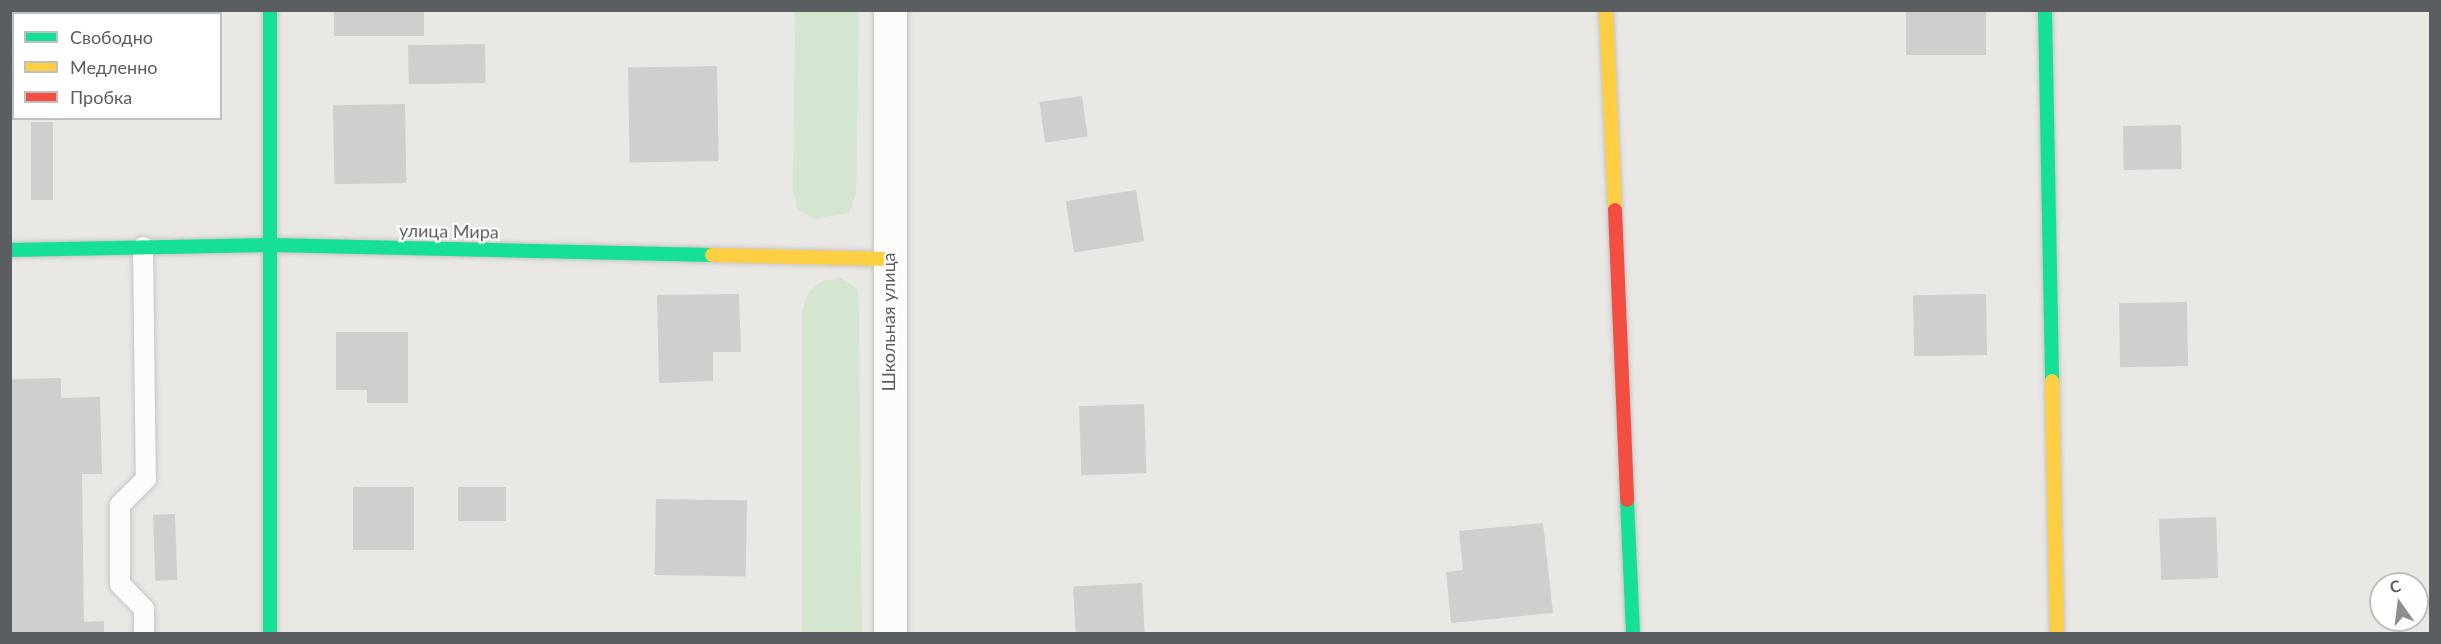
<!DOCTYPE html>
<meta charset="utf-8">
<style>
body{margin:0}
#map{position:relative;width:2441px;height:644px;overflow:hidden;background:#eae8e4;font-family:Lato,sans-serif}
div>[style]{position:absolute}
[style*='--x']{left:calc(var(--x)*1px);top:calc(var(--y)*1px);width:calc(var(--w)*1px);rotate:calc(var(--a)*1deg)}
.green>*{inset:0;background:#d4e5d0}
.building>*{inset:0;background:#d0cfcd;transform-origin:0 0}
.roads{filter:drop-shadow(0 0 2px #c5c5c5) drop-shadow(0 0 2px #c5c5c5)}
.lane>*{height:20px;margin:-10px;padding:0 10px;transform-origin:10px;border-radius:10px;background:#fcfcfb}
.street>*{height:33px;margin:-16.5px;padding:0 16.5px;transform-origin:16.5px;border-radius:16.5px;background:#fcfcfb}
.fast>*{height:14px;margin:-7px;padding:0 7px;transform-origin:7px;border-radius:7px;background:#16e098}
.slow>*{height:14px;margin:-7px;padding:0 7px;transform-origin:7px;border-radius:7px;background:#ffcf43}
.jam>*{height:14px;margin:-7px;padding:0 7px;transform-origin:7px;border-radius:7px;background:#f24e42}
span{translate:-50% -50%;white-space:nowrap;text-align:center;line-height:1.15;-webkit-text-stroke:4.5px #fff;paint-order:stroke}
.street-label{font-size:18px;color:#5a5e61}
.frame{position:absolute;inset:0;border:12px solid #5a5e61;pointer-events:none}
.legend{position:absolute;left:12px;top:12px;width:210px;height:108px;box-sizing:border-box;background:#fff;border:2px solid #bdbfc0;margin:0;padding:8px 10px;list-style:none;font-size:18px;color:#5a5e61}
.legend li{display:flex;align-items:center;gap:12px;height:30px}
.legend b{width:30px;border:2px solid #bdbfc0}
.north{position:absolute;left:2369px;top:572px;width:60px;height:60px;box-sizing:border-box;background:#fff;border:2px solid #bdbfc0;border-radius:50%;rotate:346deg;font-size:16px;font-weight:700;line-height:24px;text-align:center;color:#5a5e61}
.north::after{content:'';display:block;margin:auto;width:21px;height:27px;background:#8c8e8f;clip-path:polygon(50% 0,100% 100%,50% 72%,0 100%)}
</style>
<div id="map">
<div class="green">
<div style="clip-path:polygon(795px 11px,859px 11px,856px 195px,849px 213px,814px 219px,798px 210px,793px 191px)"></div>
<div style="clip-path:polygon(840px 278px,857px 288px,859px 306px,862px 633px,802px 633px,802px 312px,808px 293px,822px 281px)"></div>
</div>
<div class="building">
<div style="left:334px;top:10px;width:90px;height:26px"></div>
<div style="left:1906px;top:10px;width:80px;height:45px"></div>
<div style="left:10px;top:16px;width:4px;height:58px"></div>
<div style="left:485px;top:44px;width:39px;height:77px;rotate:89deg"></div>
<div style="left:717px;top:66px;width:95px;height:89px;rotate:89deg"></div>
<div style="left:1082px;top:96px;width:41px;height:43px;rotate:82deg"></div>
<div style="left:405px;top:104px;width:79px;height:72px;rotate:89deg"></div>
<div style="left:31px;top:122px;width:22px;height:78px"></div>
<div style="left:2181px;top:125px;width:44px;height:58px;rotate:89deg"></div>
<div style="left:1136px;top:190px;width:52px;height:71px;rotate:81deg"></div>
<div style="clip-path:polygon(739px 294px,741px 352px,713px 352px,713px 381px,659px 383px,657px 295px)"></div>
<div style="left:1986px;top:294px;width:61px;height:73px;rotate:89deg"></div>
<div style="left:2187px;top:302px;width:64px;height:68px;rotate:89deg"></div>
<div style="clip-path:polygon(336px 332px,408px 332px,408px 403px,367px 403px,367px 390px,336px 390px)"></div>
<div style="clip-path:polygon(61px 378px,61px 398px,100px 397px,102px 474px,82px 474px,84px 622px,104px 621px,104px 634px,10px 634px,10px 379px)"></div>
<div style="left:1144px;top:404px;width:69px;height:65px;rotate:88deg"></div>
<div style="left:353px;top:487px;width:61px;height:63px"></div>
<div style="left:458px;top:487px;width:48px;height:34px"></div>
<div style="left:656px;top:499px;width:91px;height:76px;rotate:1deg"></div>
<div style="left:175px;top:514px;width:66px;height:22px;rotate:88deg"></div>
<div style="left:2216px;top:517px;width:61px;height:57px;rotate:88deg"></div>
<div style="clip-path:polygon(1543px 523px,1553px 613px,1451px 623px,1446px 572px,1463px 570px,1459px 531px)"></div>
<div style="left:1142px;top:583px;width:51px;height:69px;rotate:87deg"></div>
</div>
<div class="roads">
<div class="lane">
<div style="--x:143;--y:247;--w:232;--a:89.3"></div>
<div style="--x:146;--y:479;--w:37;--a:135"></div>
<div style="--x:120;--y:505;--w:79;--a:90"></div>
<div style="--x:120;--y:584;--w:35;--a:46"></div>
<div style="--x:144;--y:609;--w:25;--a:90"></div>
</div>
<div class="street">
<div style="--x:890;--y:10;--w:624;--a:90"></div>
</div>
<div class="fast">
<div style="--x:270;--y:10;--w:624;--a:90"></div>
<div style="--x:2045;--y:10;--w:371;--a:88.9"></div>
<div style="--x:10;--y:250;--w:261;--a:-1.1"></div>
<div style="--x:271;--y:245;--w:441;--a:1.3"></div>
<div style="--x:1627;--y:500;--w:134;--a:87.4"></div>
</div>
<div class="slow">
<div style="--x:1606;--y:10;--w:200;--a:87.4"></div>
<div style="--x:712;--y:255;--w:175;--a:1.3"></div>
<div style="--x:2052;--y:381;--w:253;--a:88.9"></div>
</div>
<div class="jam">
<div style="--x:1615;--y:210;--w:290;--a:87.6"></div>
</div>
</div>
<div class="street-label">
<span style="left:449px;top:231px;rotate:1deg">улица Мира</span>
<span style="left:888px;top:322px;rotate:-90deg">Школьная улица</span>
</div>
<div class="frame"></div>
<ul class="legend">
<li><b style="height:8px;background:#16e098"></b>Свободно</li>
<li><b style="height:8px;background:#ffcf43"></b>Медленно</li>
<li><b style="height:8px;background:#f24e42"></b>Пробка</li>
</ul>
<div class="north">С</div>
</div>
